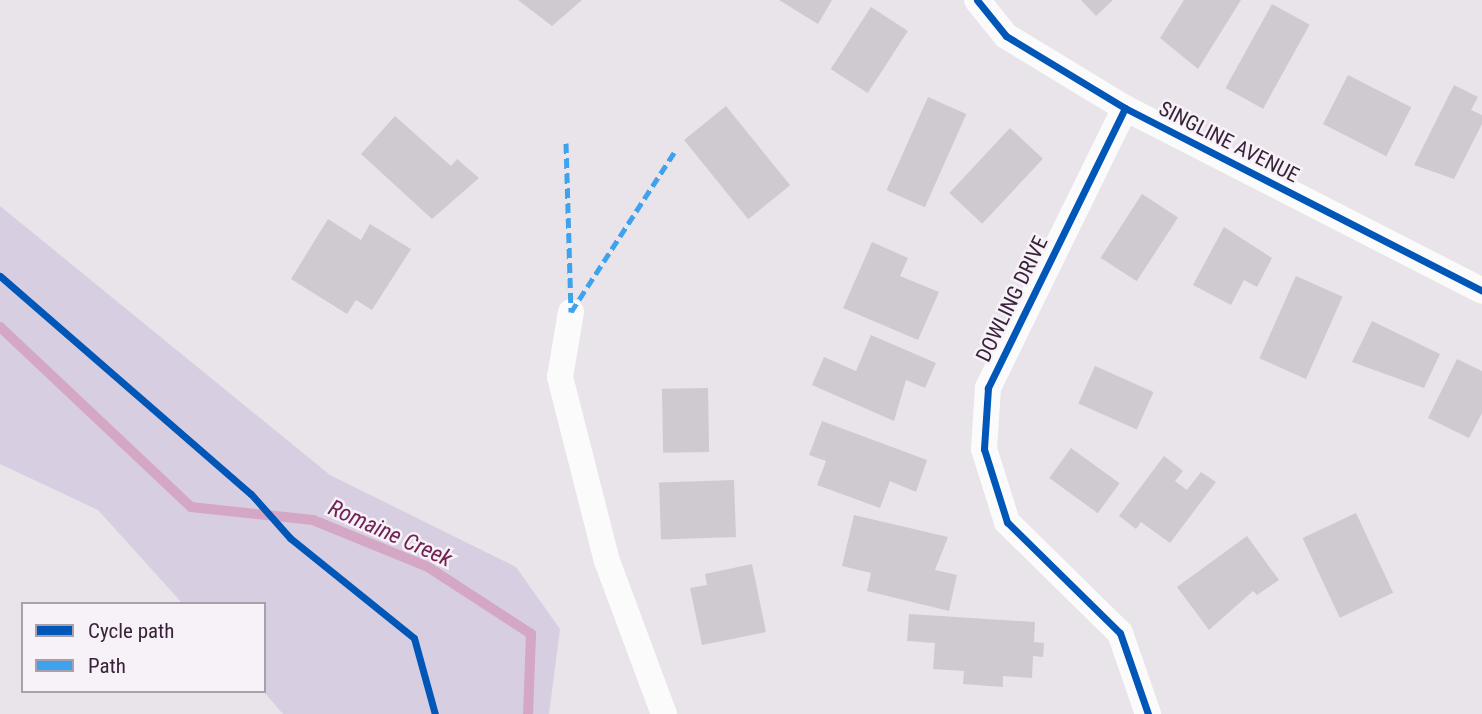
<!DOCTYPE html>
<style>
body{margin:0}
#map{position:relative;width:1482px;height:714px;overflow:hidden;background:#e8e4e9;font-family:"Roboto Condensed",sans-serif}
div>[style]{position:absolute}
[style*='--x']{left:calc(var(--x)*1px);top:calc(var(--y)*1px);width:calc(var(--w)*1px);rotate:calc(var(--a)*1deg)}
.green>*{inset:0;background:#d8cee1}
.stream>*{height:10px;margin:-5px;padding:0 5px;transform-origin:5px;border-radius:5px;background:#d4a7c4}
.building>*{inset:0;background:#cfcad0;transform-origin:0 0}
.minor>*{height:26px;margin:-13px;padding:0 13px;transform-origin:13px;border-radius:13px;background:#fcfbfc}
.quiet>*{height:5px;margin-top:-2.5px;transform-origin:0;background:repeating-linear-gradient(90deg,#3fa2ec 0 10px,transparent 0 15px)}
.cycleway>*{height:7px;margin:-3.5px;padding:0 3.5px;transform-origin:3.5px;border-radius:3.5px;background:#0057b8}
span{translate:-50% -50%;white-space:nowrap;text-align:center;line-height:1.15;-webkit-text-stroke:5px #f6f2f8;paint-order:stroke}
.street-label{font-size:21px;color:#39233a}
.water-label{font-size:23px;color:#722253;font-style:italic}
.legend{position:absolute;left:21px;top:602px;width:245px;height:91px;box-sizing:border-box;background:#f6f2f8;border:2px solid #aa9fac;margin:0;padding:9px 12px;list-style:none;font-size:21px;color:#39233a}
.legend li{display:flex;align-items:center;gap:14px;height:35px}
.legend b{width:35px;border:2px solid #aa9fac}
</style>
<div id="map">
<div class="green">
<div style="clip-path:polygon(0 206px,330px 475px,516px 567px,560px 629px,549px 714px,283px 714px,263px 691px,264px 604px,183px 604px,98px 510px,0 464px)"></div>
</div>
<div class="stream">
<div style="--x:0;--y:327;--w:262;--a:43.3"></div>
<div style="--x:191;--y:507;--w:123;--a:6.1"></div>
<div style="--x:313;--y:520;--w:124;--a:22.2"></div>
<div style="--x:428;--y:567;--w:123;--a:33"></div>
<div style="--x:531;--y:634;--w:80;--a:92.1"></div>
</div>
<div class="building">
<div style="clip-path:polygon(518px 0,582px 0,552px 26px)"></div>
<div style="clip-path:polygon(779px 0,832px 0,818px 24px)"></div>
<div style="clip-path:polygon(1081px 0,1113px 0,1096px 16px)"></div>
<div style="clip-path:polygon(1184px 0,1241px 0,1198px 69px,1160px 38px)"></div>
<div style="left:1272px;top:4px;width:43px;height:96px;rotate:29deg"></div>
<div style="left:871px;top:7px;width:44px;height:74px;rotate:33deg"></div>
<div style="left:1348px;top:75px;width:71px;height:55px;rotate:27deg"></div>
<div style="clip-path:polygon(1454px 85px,1478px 97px,1471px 110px,1482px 115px,1482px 124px,1454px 179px,1414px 165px)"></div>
<div style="left:928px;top:97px;width:42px;height:102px;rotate:24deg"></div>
<div style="left:726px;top:106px;width:102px;height:54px;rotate:51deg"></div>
<div style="clip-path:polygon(395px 116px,451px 166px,457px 159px,479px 178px,432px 219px,361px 154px)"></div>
<div style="left:1010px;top:128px;width:45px;height:89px;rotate:43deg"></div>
<div style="left:1142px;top:194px;width:43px;height:76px;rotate:33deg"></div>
<div style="clip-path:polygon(328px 219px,361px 240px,370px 224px,411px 249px,372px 310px,356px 300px,347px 314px,291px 279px)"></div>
<div style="clip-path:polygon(1224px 227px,1272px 258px,1257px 287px,1244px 280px,1231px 305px,1193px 285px)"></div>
<div style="clip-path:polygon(872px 242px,908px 258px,900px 276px,939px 292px,918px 340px,843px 308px)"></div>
<div style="left:1296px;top:276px;width:51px;height:90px;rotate:24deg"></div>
<div style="clip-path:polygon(1372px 321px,1440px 354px,1424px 388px,1352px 362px)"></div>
<div style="clip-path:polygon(871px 335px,936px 363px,925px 388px,906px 380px,894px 421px,812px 385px,824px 357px,856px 371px)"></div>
<div style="clip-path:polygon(1457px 359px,1482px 371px,1482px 413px,1469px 438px,1428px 418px)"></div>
<div style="left:1095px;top:366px;width:64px;height:41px;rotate:24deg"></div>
<div style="left:708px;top:388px;width:64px;height:46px;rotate:89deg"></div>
<div style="clip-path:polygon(822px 421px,927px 460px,916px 492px,890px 481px,880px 508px,817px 485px,826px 461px,809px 455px)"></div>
<div style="left:1071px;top:448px;width:60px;height:37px;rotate:36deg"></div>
<div style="clip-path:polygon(1164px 456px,1183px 471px,1175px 481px,1187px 490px,1201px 472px,1216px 482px,1170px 543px,1141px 522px,1136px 529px,1119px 516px)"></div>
<div style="left:734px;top:480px;width:57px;height:75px;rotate:88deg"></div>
<div style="left:1356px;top:513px;width:88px;height:59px;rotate:65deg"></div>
<div style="clip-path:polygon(854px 515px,948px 537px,935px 570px,957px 575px,949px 611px,867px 591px,871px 573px,842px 566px)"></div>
<div style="clip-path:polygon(1247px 536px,1279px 580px,1257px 595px,1253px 591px,1209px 630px,1177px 587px)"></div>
<div style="clip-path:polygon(752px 564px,766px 632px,702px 645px,690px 588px,707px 585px,705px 574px)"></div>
<div style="clip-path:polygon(909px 614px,1035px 622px,1034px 642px,1044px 643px,1043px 657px,1033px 656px,1032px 678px,1003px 676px,1003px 687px,963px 684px,964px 671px,933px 669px,935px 643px,907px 641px)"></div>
</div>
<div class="minor">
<div style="--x:977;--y:0;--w:46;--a:51.1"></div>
<div style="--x:1006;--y:36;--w:139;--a:31.2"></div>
<div style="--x:1125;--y:108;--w:401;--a:27.1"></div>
<div style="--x:1125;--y:108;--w:312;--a:116.1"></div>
<div style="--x:988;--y:388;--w:61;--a:93.8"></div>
<div style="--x:984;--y:449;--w:77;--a:72.5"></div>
<div style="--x:1007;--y:522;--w:158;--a:44.5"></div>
<div style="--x:1120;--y:633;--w:86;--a:70.9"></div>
<div style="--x:571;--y:312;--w:66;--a:99.6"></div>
<div style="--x:560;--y:377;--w:190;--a:75.7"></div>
<div style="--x:607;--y:561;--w:163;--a:69.6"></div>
</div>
<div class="quiet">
<div style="--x:566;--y:143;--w:169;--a:88.3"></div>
<div style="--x:571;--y:312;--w:193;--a:-57.1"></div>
</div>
<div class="cycleway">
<div style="--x:977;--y:0;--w:46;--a:51.1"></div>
<div style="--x:1006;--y:36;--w:139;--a:31.2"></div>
<div style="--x:1125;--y:108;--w:401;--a:27.1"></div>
<div style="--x:1125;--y:108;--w:312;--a:116.1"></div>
<div style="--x:988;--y:388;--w:61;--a:93.8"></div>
<div style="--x:984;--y:449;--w:77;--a:72.5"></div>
<div style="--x:1007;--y:522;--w:158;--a:44.5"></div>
<div style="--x:1120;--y:633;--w:86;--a:70.9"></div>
<div style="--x:0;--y:276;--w:332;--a:41"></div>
<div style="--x:251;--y:494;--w:59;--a:48.4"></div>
<div style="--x:290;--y:538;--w:159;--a:38.9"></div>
<div style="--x:414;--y:638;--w:79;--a:74.6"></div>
</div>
<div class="street-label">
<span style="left:1229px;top:142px;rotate:27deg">SINGLINE AVENUE</span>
<span style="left:1012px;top:299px;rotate:-64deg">DOWLING DRIVE</span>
</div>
<div class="water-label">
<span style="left:390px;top:534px;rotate:24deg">Romaine Creek</span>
</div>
<ul class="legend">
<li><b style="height:9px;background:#0057b8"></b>Cycle path</li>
<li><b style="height:9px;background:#3fa2ec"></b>Path</li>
</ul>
</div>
